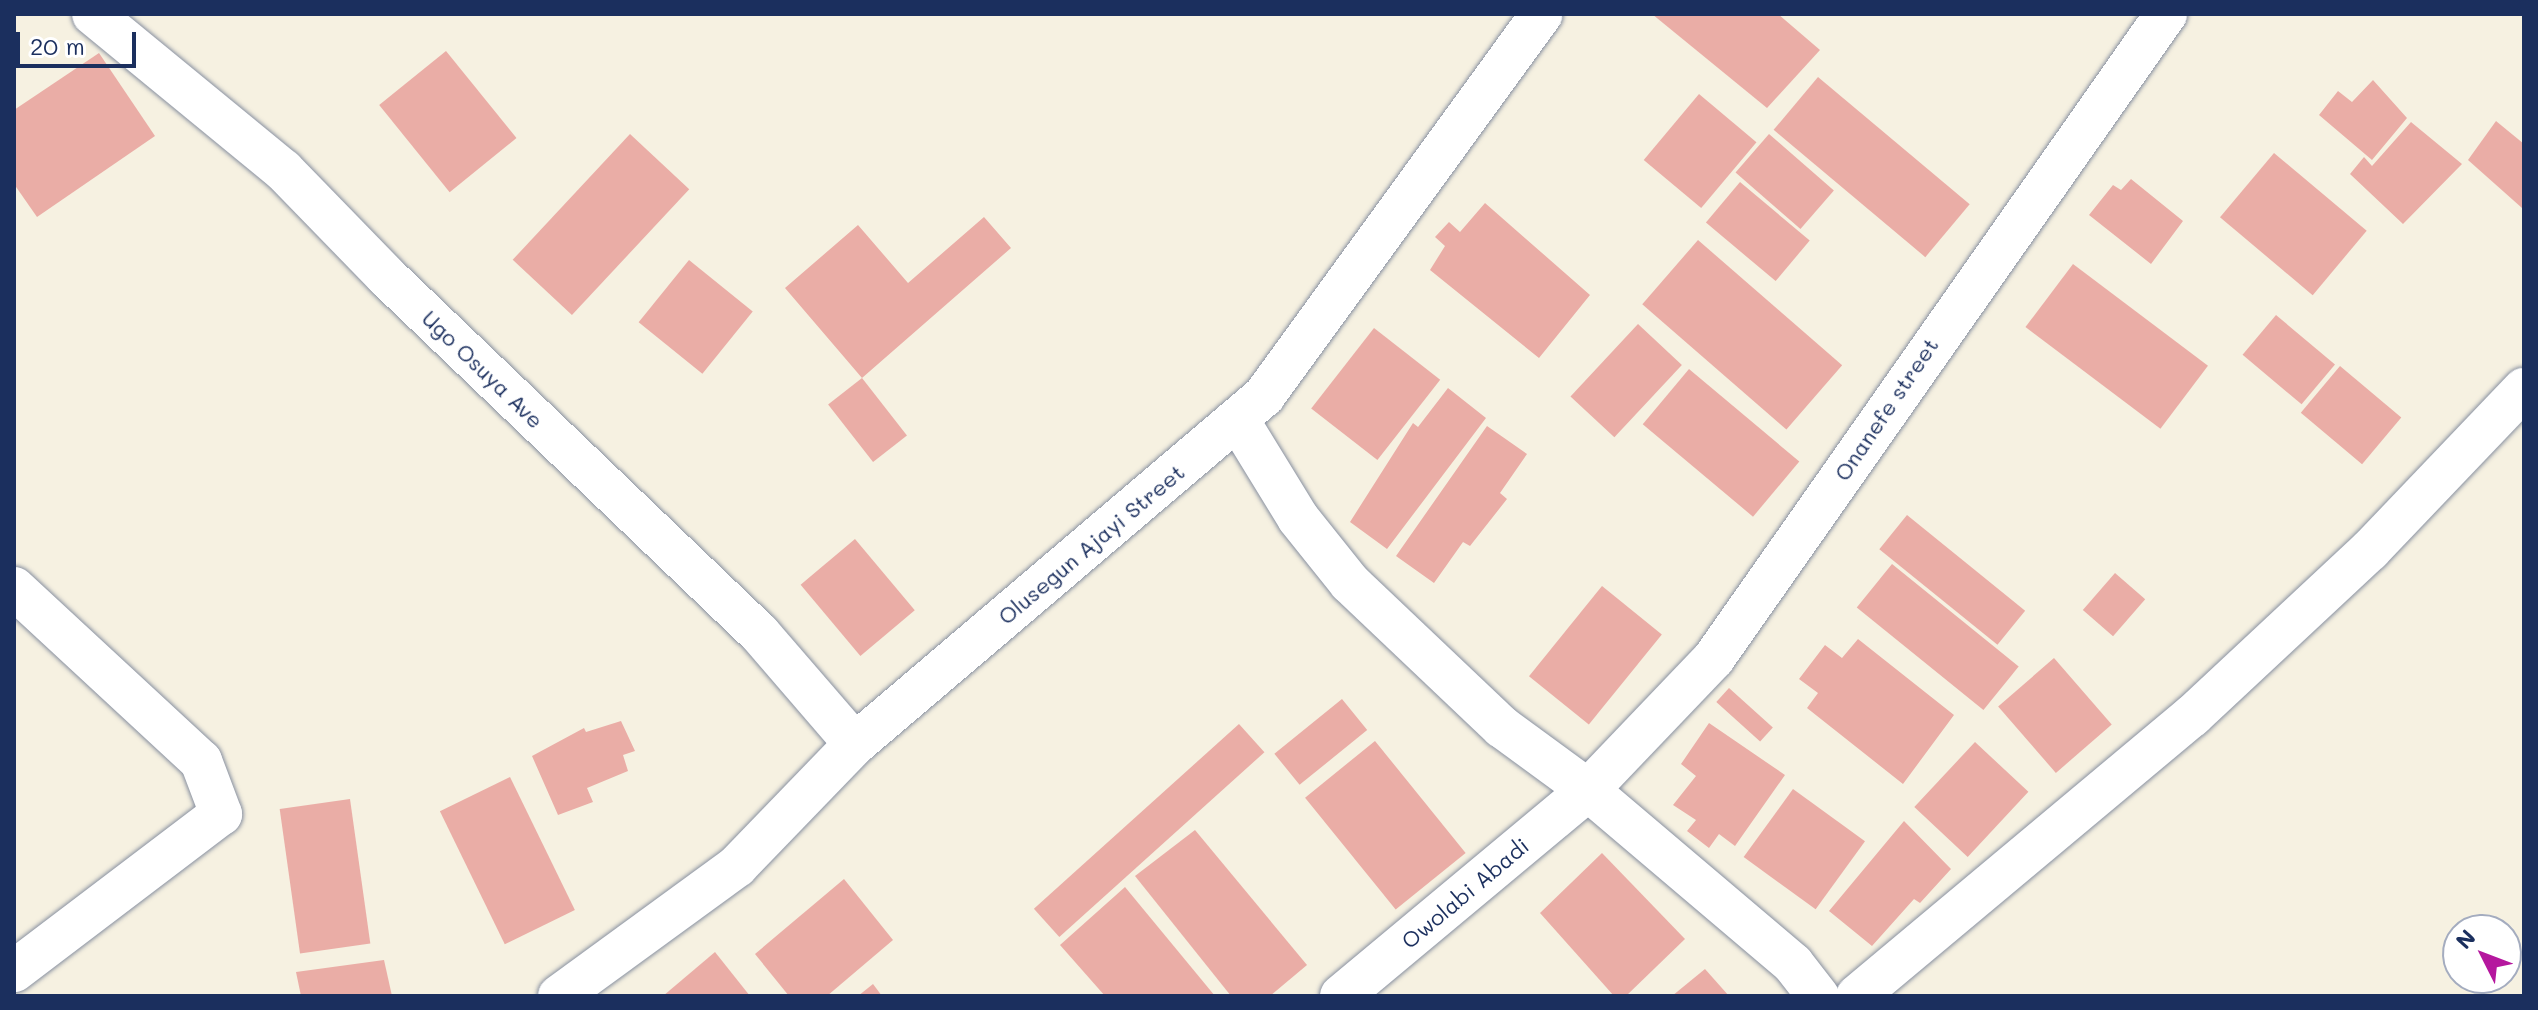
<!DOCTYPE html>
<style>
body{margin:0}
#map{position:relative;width:2538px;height:1010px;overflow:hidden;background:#f6f1e1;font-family:Mali,sans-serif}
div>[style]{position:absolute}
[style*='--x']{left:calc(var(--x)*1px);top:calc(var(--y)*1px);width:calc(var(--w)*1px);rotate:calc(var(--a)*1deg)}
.building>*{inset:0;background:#eaada6;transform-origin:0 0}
.roads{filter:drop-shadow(0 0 2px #8890a0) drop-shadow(0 0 2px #8890a0)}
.minor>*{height:42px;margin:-21px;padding:0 21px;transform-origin:21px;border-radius:21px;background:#fff}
span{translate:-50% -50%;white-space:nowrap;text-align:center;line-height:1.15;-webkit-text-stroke:6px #fff;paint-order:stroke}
.street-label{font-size:22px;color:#1b2f5e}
.frame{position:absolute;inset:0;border:16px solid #1b2f5e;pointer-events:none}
.north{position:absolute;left:2442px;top:914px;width:80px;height:80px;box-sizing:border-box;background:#fff;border:2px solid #a4acbf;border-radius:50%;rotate:312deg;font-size:22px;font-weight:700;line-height:32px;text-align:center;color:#1b2f5e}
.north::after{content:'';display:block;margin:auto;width:28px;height:36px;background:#b5179e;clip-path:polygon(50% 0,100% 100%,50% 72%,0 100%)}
.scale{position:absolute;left:16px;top:32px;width:120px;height:36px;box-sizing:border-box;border:4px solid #1b2f5e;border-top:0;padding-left:10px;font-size:24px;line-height:28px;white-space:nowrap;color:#1b2f5e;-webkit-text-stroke:6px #fff;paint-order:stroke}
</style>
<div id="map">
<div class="building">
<div style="clip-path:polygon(1652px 14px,1778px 14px,1820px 50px,1767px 108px)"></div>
<div style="left:446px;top:51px;width:112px;height:86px;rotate:51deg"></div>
<div style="clip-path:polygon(99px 53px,155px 136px,37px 217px,14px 184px,14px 110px)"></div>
<div style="left:1818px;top:77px;width:198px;height:69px;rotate:40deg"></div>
<div style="clip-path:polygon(2373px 80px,2407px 118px,2372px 160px,2319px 115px,2338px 91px,2352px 102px)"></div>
<div style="left:1699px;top:94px;width:75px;height:86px;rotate:40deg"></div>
<div style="clip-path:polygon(2496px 121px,2524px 144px,2522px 208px,2468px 160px)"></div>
<div style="clip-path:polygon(2411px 122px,2462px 164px,2403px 224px,2350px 174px,2364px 157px,2372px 166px)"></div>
<div style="left:630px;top:134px;width:81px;height:172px;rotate:43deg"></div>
<div style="left:1769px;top:134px;width:86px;height:51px;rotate:41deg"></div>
<div style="left:2274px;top:153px;width:121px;height:84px;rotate:40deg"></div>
<div style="clip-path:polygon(2131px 179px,2183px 221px,2151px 264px,2089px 215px,2113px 185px,2121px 190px)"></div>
<div style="left:1740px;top:182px;width:91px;height:53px;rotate:40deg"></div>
<div style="clip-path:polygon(1485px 203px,1590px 295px,1539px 358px,1430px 270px,1445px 246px,1435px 237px,1449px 222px,1460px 232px)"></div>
<div style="clip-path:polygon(984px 217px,1011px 248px,862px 378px,785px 288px,858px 225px,908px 283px)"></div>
<div style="left:1698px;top:240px;width:191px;height:85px;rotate:41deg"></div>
<div style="left:689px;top:260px;width:82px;height:80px;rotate:39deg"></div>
<div style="left:2073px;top:264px;width:169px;height:79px;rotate:37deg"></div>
<div style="left:2276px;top:315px;width:77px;height:52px;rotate:40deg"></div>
<div style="left:1638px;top:324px;width:60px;height:99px;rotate:43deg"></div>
<div style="left:1374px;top:328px;width:84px;height:102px;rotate:38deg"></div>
<div style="left:2340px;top:366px;width:80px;height:61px;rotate:40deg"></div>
<div style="left:1689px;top:369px;width:144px;height:72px;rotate:40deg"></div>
<div style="left:862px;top:378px;width:73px;height:43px;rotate:52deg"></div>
<div style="clip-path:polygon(1448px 388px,1486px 418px,1387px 549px,1350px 522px,1413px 423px,1418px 427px)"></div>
<div style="clip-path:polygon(1487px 426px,1527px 454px,1500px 493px,1507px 499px,1470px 546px,1463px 542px,1434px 583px,1396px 556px)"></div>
<div style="left:1907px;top:515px;width:152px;height:44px;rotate:39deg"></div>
<div style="left:855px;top:539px;width:93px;height:71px;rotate:50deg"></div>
<div style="left:1892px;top:564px;width:163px;height:56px;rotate:39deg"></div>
<div style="left:2115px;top:573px;width:40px;height:49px;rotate:41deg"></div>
<div style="left:1602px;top:586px;width:77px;height:116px;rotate:39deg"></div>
<div style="clip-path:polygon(1858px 639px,1954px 715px,1903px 784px,1807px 708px,1818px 693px,1799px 679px,1825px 645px,1842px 658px)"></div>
<div style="left:2054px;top:658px;width:88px;height:74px;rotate:49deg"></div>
<div style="left:1729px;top:688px;width:59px;height:19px;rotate:42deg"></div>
<div style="left:1342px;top:699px;width:40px;height:87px;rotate:51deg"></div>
<div style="clip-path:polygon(621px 721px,635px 751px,623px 755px,628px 771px,587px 788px,593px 802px,558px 815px,532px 756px,584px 728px,586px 732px)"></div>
<div style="clip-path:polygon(1709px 723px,1785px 775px,1735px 846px,1719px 834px,1709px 848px,1687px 831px,1696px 820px,1673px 805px,1696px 776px,1681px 764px)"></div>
<div style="left:1239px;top:724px;width:38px;height:276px;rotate:48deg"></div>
<div style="left:1375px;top:741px;width:144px;height:90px;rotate:51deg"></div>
<div style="left:1975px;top:742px;width:73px;height:89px;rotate:43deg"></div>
<div style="left:510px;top:777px;width:148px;height:78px;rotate:64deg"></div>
<div style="left:1793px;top:789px;width:89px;height:84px;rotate:36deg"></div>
<div style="left:350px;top:799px;width:146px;height:71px;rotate:82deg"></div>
<div style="clip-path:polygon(1904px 821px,1951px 869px,1920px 903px,1914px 899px,1872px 946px,1829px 911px)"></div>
<div style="clip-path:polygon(1195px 830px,1307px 965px,1270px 996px,1231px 996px,1135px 876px)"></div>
<div style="clip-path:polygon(1602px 853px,1685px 939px,1626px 996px,1614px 996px,1540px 913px)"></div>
<div style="clip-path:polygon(844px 879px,893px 940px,827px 996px,789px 996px,755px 954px)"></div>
<div style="clip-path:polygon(1125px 887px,1215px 996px,1105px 996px,1060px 945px)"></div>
<div style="clip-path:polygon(715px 952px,750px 996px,663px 996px)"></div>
<div style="clip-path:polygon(384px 960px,392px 996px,301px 996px,296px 972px)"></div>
<div style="clip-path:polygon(1705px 969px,1729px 996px,1672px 996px)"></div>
<div style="clip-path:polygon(873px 984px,882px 996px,858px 996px)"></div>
</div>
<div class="roads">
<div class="minor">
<div style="--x:93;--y:14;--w:246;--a:39.4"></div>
<div style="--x:283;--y:170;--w:148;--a:45.8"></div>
<div style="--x:386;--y:276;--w:518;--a:43.75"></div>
<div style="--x:760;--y:634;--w:145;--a:49.2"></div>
<div style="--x:1238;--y:420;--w:115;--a:58.5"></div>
<div style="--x:1298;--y:518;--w:83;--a:51.3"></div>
<div style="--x:1350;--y:583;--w:209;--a:43.5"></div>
<div style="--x:1502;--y:727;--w:107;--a:36.2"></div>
<div style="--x:1588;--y:790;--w:269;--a:40.3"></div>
<div style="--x:1793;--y:964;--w:41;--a:52"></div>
<div style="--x:14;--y:588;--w:255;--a:42.8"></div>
<div style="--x:201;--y:761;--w:57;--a:69.3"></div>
<div style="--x:221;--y:814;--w:260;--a:142.8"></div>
<div style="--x:559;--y:996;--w:220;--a:-36.1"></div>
<div style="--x:737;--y:866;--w:170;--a:-46"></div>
<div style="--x:855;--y:744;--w:537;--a:-40.39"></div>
<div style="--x:1264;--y:396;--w:472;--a:-54"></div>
<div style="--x:1341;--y:996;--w:322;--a:-39.8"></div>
<div style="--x:1588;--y:790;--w:182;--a:-46.3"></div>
<div style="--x:1714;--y:658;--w:787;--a:-54.94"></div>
<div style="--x:1857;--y:996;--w:437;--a:-39.9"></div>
<div style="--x:2192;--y:716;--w:243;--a:-43"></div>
<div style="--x:2370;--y:550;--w:223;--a:-46.3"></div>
</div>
</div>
<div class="street-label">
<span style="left:483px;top:369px;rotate:44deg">Ugo Osuya Ave</span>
<span style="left:1886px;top:409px;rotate:-56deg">Onanefe street</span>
<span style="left:1091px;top:544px;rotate:-40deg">Olusegun Ajayi Street</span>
<span style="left:1465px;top:893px;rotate:-40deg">Owolabi Abadi</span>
</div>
<div class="frame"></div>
<div class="north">N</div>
<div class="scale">20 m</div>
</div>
